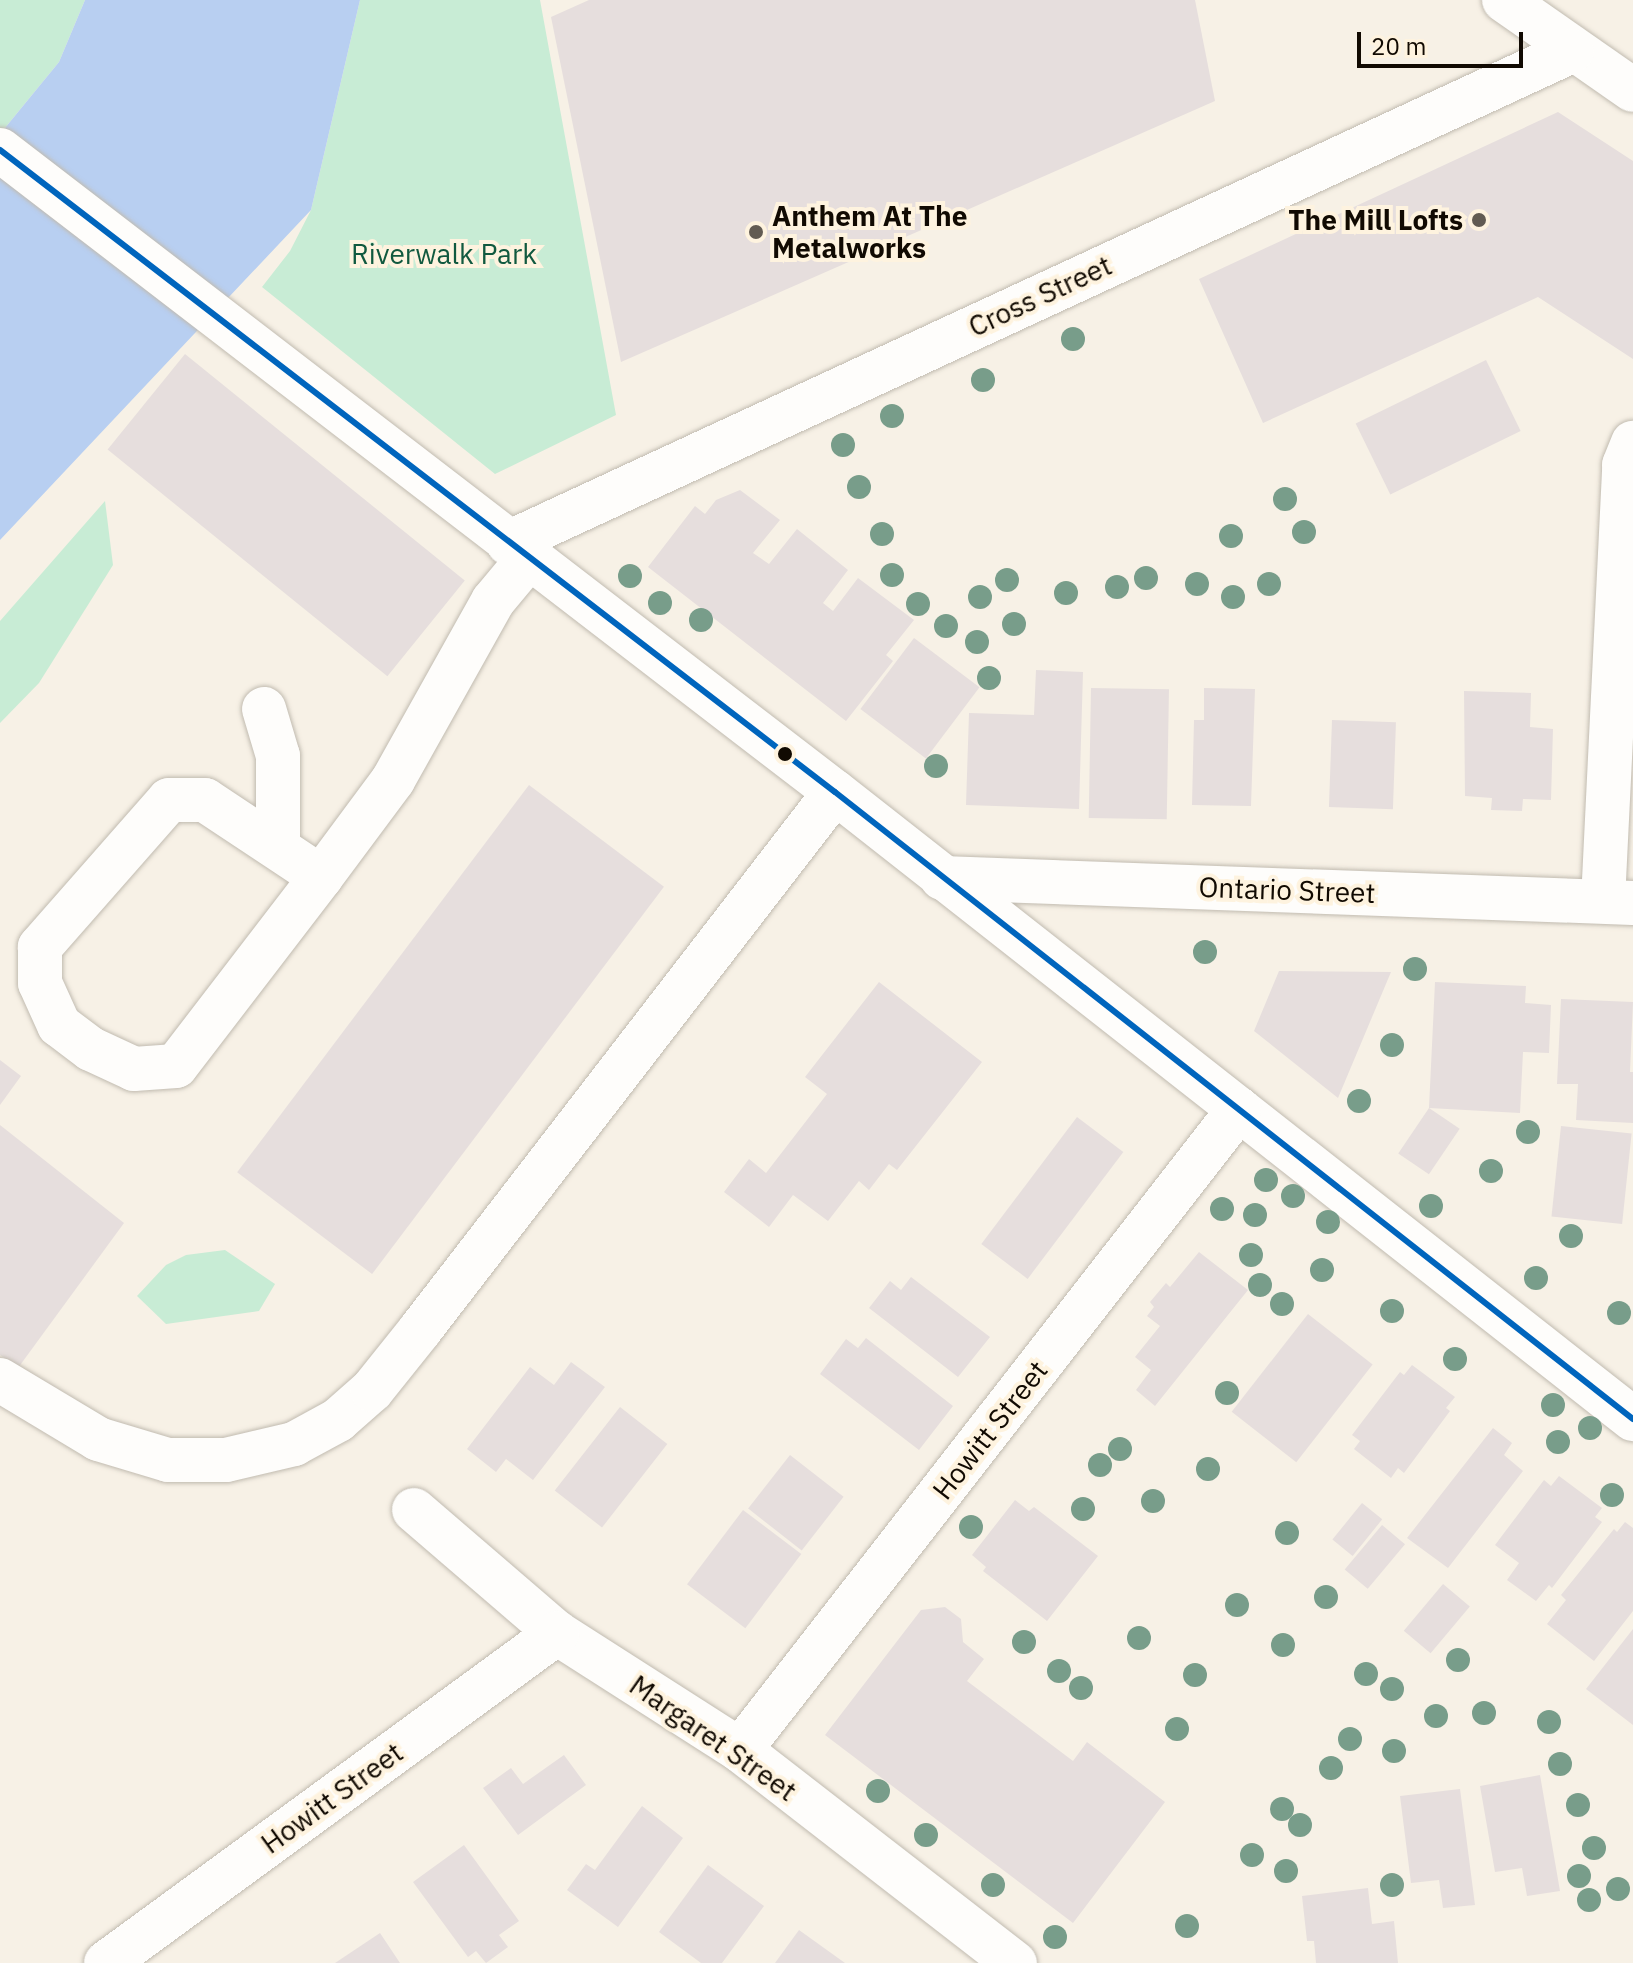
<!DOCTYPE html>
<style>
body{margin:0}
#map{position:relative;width:1633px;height:1963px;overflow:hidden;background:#f7f1e6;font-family:"IBM Plex Sans",sans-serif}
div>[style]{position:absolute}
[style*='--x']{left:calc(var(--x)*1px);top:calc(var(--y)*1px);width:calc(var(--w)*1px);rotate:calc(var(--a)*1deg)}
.green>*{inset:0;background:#c8ecd5}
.water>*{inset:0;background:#b8cff1}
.building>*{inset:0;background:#e6dedd;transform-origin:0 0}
.roads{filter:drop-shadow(0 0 2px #c1bbb0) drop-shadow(0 0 2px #c1bbb0)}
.minor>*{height:44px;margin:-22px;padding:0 22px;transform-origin:22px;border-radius:22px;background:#fefdfb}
.bus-1>*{height:6px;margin:-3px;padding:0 3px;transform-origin:3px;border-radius:3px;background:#0065bd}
.trees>*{width:24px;height:24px;margin:-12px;border-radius:50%;background:#789d8a}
.dots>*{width:22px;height:22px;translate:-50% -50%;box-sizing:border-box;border:4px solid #fef3df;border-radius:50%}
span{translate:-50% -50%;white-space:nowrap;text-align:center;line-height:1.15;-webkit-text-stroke:8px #fef3df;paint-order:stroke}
.poi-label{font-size:28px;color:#110a02;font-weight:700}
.left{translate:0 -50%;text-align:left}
.right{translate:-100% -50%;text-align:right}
.park-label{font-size:28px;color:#11593f}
.street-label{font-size:28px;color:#110a02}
.scale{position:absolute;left:1357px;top:32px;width:166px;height:36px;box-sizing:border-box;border:4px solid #110a02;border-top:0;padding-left:10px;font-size:24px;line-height:28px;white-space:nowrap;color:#110a02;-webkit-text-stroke:6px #fef3df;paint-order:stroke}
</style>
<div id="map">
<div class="green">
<div style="clip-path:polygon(0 0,85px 0,59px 62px,0 134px)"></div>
<div style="clip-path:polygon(360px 0,540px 0,616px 415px,495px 474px,262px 287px,290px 251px,311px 210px)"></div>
<div style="clip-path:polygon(105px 501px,113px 565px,39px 683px,0 723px,0 621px)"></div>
<div style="clip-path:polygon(225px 1250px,275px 1284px,259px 1311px,166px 1324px,137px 1296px,166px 1265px,186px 1255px)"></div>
</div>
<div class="water">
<div style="clip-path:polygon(85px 0,360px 0,311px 210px,0 540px,0 134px,59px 62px)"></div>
</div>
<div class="building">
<div style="clip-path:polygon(589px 0,1195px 0,1215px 101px,621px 362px,551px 17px)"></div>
<div style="clip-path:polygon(1558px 112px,1633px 161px,1633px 359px,1538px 297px,1263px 423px,1199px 279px)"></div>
<div style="left:185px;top:354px;width:360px;height:123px;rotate:39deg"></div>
<div style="left:1486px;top:360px;width:79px;height:145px;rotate:64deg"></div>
<div style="clip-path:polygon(740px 490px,780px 520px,753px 553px,769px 564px,797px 529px,848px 570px,823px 603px,833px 611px,858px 578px,914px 620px,886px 655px,893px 661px,846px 721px,648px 567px,695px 506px,705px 514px,716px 500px)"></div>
<div style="left:914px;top:638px;width:82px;height:89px;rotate:37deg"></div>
<div style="clip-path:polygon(1036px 670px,1083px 672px,1079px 809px,966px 805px,969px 713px,1034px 715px)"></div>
<div style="left:1091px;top:688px;width:78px;height:130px;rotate:1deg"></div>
<div style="clip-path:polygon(1204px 688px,1255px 689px,1251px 806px,1192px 805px,1194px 720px,1204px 720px)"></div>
<div style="clip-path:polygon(1464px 691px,1531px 693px,1530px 727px,1553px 729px,1551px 800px,1523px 799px,1522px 811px,1491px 810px,1492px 798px,1465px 796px)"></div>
<div style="left:1332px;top:720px;width:64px;height:87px;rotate:2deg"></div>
<div style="left:529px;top:785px;width:169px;height:485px;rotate:37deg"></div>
<div style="clip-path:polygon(1279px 971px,1391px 972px,1338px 1098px,1254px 1031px)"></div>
<div style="clip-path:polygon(879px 982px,982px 1062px,897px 1170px,889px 1164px,869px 1190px,859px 1181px,828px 1221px,793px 1195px,769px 1227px,724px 1192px,749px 1159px,766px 1173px,827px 1094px,805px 1077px)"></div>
<div style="clip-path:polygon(1435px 982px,1526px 986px,1525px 1003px,1551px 1005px,1549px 1053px,1523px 1052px,1520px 1113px,1429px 1108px)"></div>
<div style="clip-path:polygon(1561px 999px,1633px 1002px,1630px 1072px,1633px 1072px,1633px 1123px,1576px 1120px,1578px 1084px,1557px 1084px)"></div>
<div style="clip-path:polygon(0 1060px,21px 1076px,0 1105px)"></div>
<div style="left:1429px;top:1108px;width:37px;height:55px;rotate:34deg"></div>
<div style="left:1077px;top:1117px;width:58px;height:159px;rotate:37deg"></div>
<div style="clip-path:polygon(0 1125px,124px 1223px,18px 1368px,0 1355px)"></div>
<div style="left:1561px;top:1126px;width:71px;height:91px;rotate:6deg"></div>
<div style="clip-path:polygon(1199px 1252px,1248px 1290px,1155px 1406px,1136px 1390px,1151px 1370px,1135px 1357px,1160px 1326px,1147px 1316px,1154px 1307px,1150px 1302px,1166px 1283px,1170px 1287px)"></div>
<div style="clip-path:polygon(911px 1277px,990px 1337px,958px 1377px,869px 1308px,890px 1281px,901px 1290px)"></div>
<div style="left:1308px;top:1314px;width:82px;height:124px;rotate:38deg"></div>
<div style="clip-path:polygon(866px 1338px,953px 1406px,919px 1450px,820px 1374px,846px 1339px,858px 1348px)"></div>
<div style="clip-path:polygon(571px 1362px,605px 1387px,533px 1480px,506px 1459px,496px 1472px,467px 1449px,530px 1367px,554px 1385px)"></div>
<div style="clip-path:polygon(1412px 1365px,1455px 1397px,1446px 1408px,1450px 1411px,1404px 1473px,1398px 1468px,1391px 1478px,1354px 1449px,1360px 1441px,1352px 1435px,1400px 1372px,1404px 1375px)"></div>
<div style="left:620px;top:1407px;width:60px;height:106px;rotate:38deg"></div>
<div style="clip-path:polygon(1493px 1428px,1512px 1443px,1504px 1455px,1523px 1471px,1448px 1568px,1407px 1538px)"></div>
<div style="left:790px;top:1455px;width:68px;height:68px;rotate:38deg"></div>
<div style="clip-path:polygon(1559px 1476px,1602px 1508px,1595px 1517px,1602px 1522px,1552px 1588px,1549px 1585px,1536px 1601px,1507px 1580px,1519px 1563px,1495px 1545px,1544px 1480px,1551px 1486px)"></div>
<div style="clip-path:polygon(1015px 1500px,1029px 1511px,1034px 1507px,1098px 1556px,1047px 1621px,983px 1571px,986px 1567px,972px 1555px)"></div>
<div style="left:1362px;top:1503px;width:26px;height:47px;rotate:39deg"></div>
<div style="left:743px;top:1510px;width:73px;height:93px;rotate:37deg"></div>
<div style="clip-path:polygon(1625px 1522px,1633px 1528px,1633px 1611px,1594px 1661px,1547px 1624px,1566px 1600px,1561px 1595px,1614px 1529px,1617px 1532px)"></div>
<div style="left:1382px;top:1525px;width:30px;height:58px;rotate:40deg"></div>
<div style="left:1443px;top:1584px;width:35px;height:61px;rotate:40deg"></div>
<div style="clip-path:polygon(945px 1607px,961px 1619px,963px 1642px,984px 1659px,967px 1681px,1073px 1761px,1087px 1742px,1165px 1802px,1073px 1923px,825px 1735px,921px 1610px)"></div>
<div style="clip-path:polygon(1633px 1629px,1633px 1725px,1586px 1689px)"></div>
<div style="clip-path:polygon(564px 1755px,586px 1785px,518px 1835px,483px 1788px,511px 1768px,523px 1784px)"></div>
<div style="clip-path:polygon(1540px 1775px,1560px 1891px,1527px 1896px,1522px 1868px,1495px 1872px,1480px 1786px)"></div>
<div style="clip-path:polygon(1460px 1789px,1475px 1905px,1443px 1908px,1439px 1880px,1411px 1883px,1400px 1796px)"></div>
<div style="clip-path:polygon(642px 1806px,683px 1838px,618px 1927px,567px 1890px,586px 1864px,595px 1870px)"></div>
<div style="clip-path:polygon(464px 1845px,519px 1921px,499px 1935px,508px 1947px,486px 1963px,476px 1951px,468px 1957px,413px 1882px)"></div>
<div style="clip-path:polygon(708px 1865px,764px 1906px,722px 1963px,701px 1963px,659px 1932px)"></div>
<div style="clip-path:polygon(1368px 1888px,1372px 1924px,1394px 1921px,1398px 1963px,1316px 1963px,1314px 1941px,1307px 1941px,1302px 1896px)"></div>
<div style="clip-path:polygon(799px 1930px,845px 1963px,775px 1963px)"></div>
<div style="clip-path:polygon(380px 1933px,400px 1963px,335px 1963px)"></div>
</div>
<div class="roads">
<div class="minor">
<div style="--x:1504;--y:0;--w:157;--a:34.9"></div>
<div style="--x:0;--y:150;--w:1053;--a:37.56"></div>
<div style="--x:835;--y:792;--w:1015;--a:38.16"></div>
<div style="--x:508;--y:543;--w:1172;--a:-24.82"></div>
<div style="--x:264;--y:709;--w:49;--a:73.4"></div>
<div style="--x:278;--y:756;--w:89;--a:90"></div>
<div style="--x:321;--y:877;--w:139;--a:-146.4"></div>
<div style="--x:205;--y:800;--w:36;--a:180"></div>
<div style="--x:169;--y:800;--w:196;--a:131.3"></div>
<div style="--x:40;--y:947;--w:36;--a:90"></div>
<div style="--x:40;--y:983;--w:46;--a:65.7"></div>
<div style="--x:59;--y:1025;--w:40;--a:37"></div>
<div style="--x:91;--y:1049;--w:47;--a:24.9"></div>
<div style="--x:134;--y:1069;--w:42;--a:-4.1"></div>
<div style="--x:176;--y:1066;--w:238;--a:-52.5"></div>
<div style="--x:321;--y:877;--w:121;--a:-53.4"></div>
<div style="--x:393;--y:780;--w:205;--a:-60.8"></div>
<div style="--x:493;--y:601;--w:55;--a:-50.2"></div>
<div style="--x:942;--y:878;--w:691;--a:2.07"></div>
<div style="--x:1603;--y:901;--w:437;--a:-87.2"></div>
<div style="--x:1624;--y:465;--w:24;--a:-68"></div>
<div style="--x:0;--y:1380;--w:114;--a:31"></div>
<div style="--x:98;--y:1439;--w:73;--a:16.7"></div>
<div style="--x:168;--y:1460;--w:58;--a:0"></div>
<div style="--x:226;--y:1460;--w:70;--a:-13.2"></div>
<div style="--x:294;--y:1444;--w:50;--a:-28.6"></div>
<div style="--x:338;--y:1420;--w:45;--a:-41.4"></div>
<div style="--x:372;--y:1390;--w:77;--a:-51.3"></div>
<div style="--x:420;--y:1330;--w:679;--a:-52.35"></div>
<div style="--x:414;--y:1510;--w:189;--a:40.7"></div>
<div style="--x:557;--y:1633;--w:217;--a:32.6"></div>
<div style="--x:740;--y:1750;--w:348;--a:37.8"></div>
<div style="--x:740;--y:1750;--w:812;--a:-52.1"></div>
<div style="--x:106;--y:1963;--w:559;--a:-36.19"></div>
</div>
</div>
<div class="bus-1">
<div style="--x:0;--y:150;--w:1053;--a:37.56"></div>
<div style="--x:835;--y:792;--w:1015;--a:38.16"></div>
</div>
<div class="trees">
<div style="left:1073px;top:339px"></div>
<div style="left:983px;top:380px"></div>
<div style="left:892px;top:416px"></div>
<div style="left:843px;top:445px"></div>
<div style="left:859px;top:487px"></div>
<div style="left:1285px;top:499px"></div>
<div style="left:1304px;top:532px"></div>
<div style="left:882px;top:534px"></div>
<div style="left:1231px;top:536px"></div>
<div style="left:892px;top:575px"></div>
<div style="left:630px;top:576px"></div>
<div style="left:1146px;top:578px"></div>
<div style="left:1007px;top:580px"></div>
<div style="left:1197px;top:584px"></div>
<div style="left:1269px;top:584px"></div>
<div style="left:1117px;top:587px"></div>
<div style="left:1066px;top:593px"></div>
<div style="left:980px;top:597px"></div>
<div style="left:1233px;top:597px"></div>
<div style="left:660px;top:603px"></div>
<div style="left:918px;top:604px"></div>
<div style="left:701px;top:620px"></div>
<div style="left:1014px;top:624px"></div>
<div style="left:946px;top:626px"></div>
<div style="left:977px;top:642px"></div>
<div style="left:989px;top:678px"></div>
<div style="left:936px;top:766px"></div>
<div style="left:1205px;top:952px"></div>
<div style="left:1415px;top:969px"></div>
<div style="left:1392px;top:1045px"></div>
<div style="left:1359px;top:1101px"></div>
<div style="left:1528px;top:1132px"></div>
<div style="left:1491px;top:1171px"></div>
<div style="left:1266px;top:1180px"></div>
<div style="left:1293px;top:1196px"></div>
<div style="left:1431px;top:1206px"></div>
<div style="left:1222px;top:1209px"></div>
<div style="left:1255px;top:1215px"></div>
<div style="left:1328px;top:1222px"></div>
<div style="left:1571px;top:1236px"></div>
<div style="left:1251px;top:1255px"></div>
<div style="left:1322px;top:1270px"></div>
<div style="left:1536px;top:1278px"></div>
<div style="left:1260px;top:1285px"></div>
<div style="left:1282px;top:1304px"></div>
<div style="left:1392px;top:1311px"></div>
<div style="left:1619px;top:1313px"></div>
<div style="left:1455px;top:1359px"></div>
<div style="left:1227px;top:1393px"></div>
<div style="left:1553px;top:1405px"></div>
<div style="left:1590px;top:1428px"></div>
<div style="left:1558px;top:1442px"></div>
<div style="left:1120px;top:1449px"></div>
<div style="left:1100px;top:1465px"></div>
<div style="left:1208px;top:1469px"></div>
<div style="left:1612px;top:1495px"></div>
<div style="left:1153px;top:1501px"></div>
<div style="left:1083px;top:1509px"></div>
<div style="left:971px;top:1527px"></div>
<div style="left:1287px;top:1533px"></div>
<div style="left:1326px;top:1597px"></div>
<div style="left:1237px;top:1605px"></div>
<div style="left:1139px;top:1638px"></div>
<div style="left:1024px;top:1642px"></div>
<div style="left:1283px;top:1645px"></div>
<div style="left:1458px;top:1660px"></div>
<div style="left:1059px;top:1671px"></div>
<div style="left:1366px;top:1674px"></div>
<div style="left:1195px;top:1675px"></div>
<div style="left:1081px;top:1688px"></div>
<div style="left:1392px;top:1689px"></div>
<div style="left:1484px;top:1713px"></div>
<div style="left:1436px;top:1716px"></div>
<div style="left:1549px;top:1722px"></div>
<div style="left:1177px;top:1729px"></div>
<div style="left:1350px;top:1739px"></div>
<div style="left:1394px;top:1751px"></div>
<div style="left:1560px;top:1764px"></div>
<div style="left:1331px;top:1768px"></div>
<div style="left:878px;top:1791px"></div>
<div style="left:1578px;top:1805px"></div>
<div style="left:1282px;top:1809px"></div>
<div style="left:1300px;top:1825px"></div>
<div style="left:926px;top:1835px"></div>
<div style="left:1594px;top:1848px"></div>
<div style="left:1252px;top:1855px"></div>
<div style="left:1286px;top:1871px"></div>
<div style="left:1579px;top:1876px"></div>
<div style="left:993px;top:1885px"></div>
<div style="left:1392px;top:1885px"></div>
<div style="left:1618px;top:1889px"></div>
<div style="left:1589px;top:1900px"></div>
<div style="left:1187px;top:1926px"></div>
<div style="left:1055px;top:1937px"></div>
</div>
<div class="dots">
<div style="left:1479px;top:220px;background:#625b52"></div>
<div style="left:756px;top:232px;background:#625b52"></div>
<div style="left:785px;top:754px;background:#110a02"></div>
</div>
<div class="poi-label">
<span class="left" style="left:772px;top:232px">Anthem At The<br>Metalworks</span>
<span class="right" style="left:1463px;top:220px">The Mill Lofts</span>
</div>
<div class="park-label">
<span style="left:444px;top:254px">Riverwalk Park</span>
</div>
<div class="street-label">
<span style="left:1040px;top:296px;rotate:-25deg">Cross Street</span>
<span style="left:1287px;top:890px;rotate:2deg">Ontario Street</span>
<span style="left:990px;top:1430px;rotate:-52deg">Howitt Street</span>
<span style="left:713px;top:1738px;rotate:35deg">Margaret Street</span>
<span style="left:332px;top:1798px;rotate:-36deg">Howitt Street</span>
</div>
<div class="scale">20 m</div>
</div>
